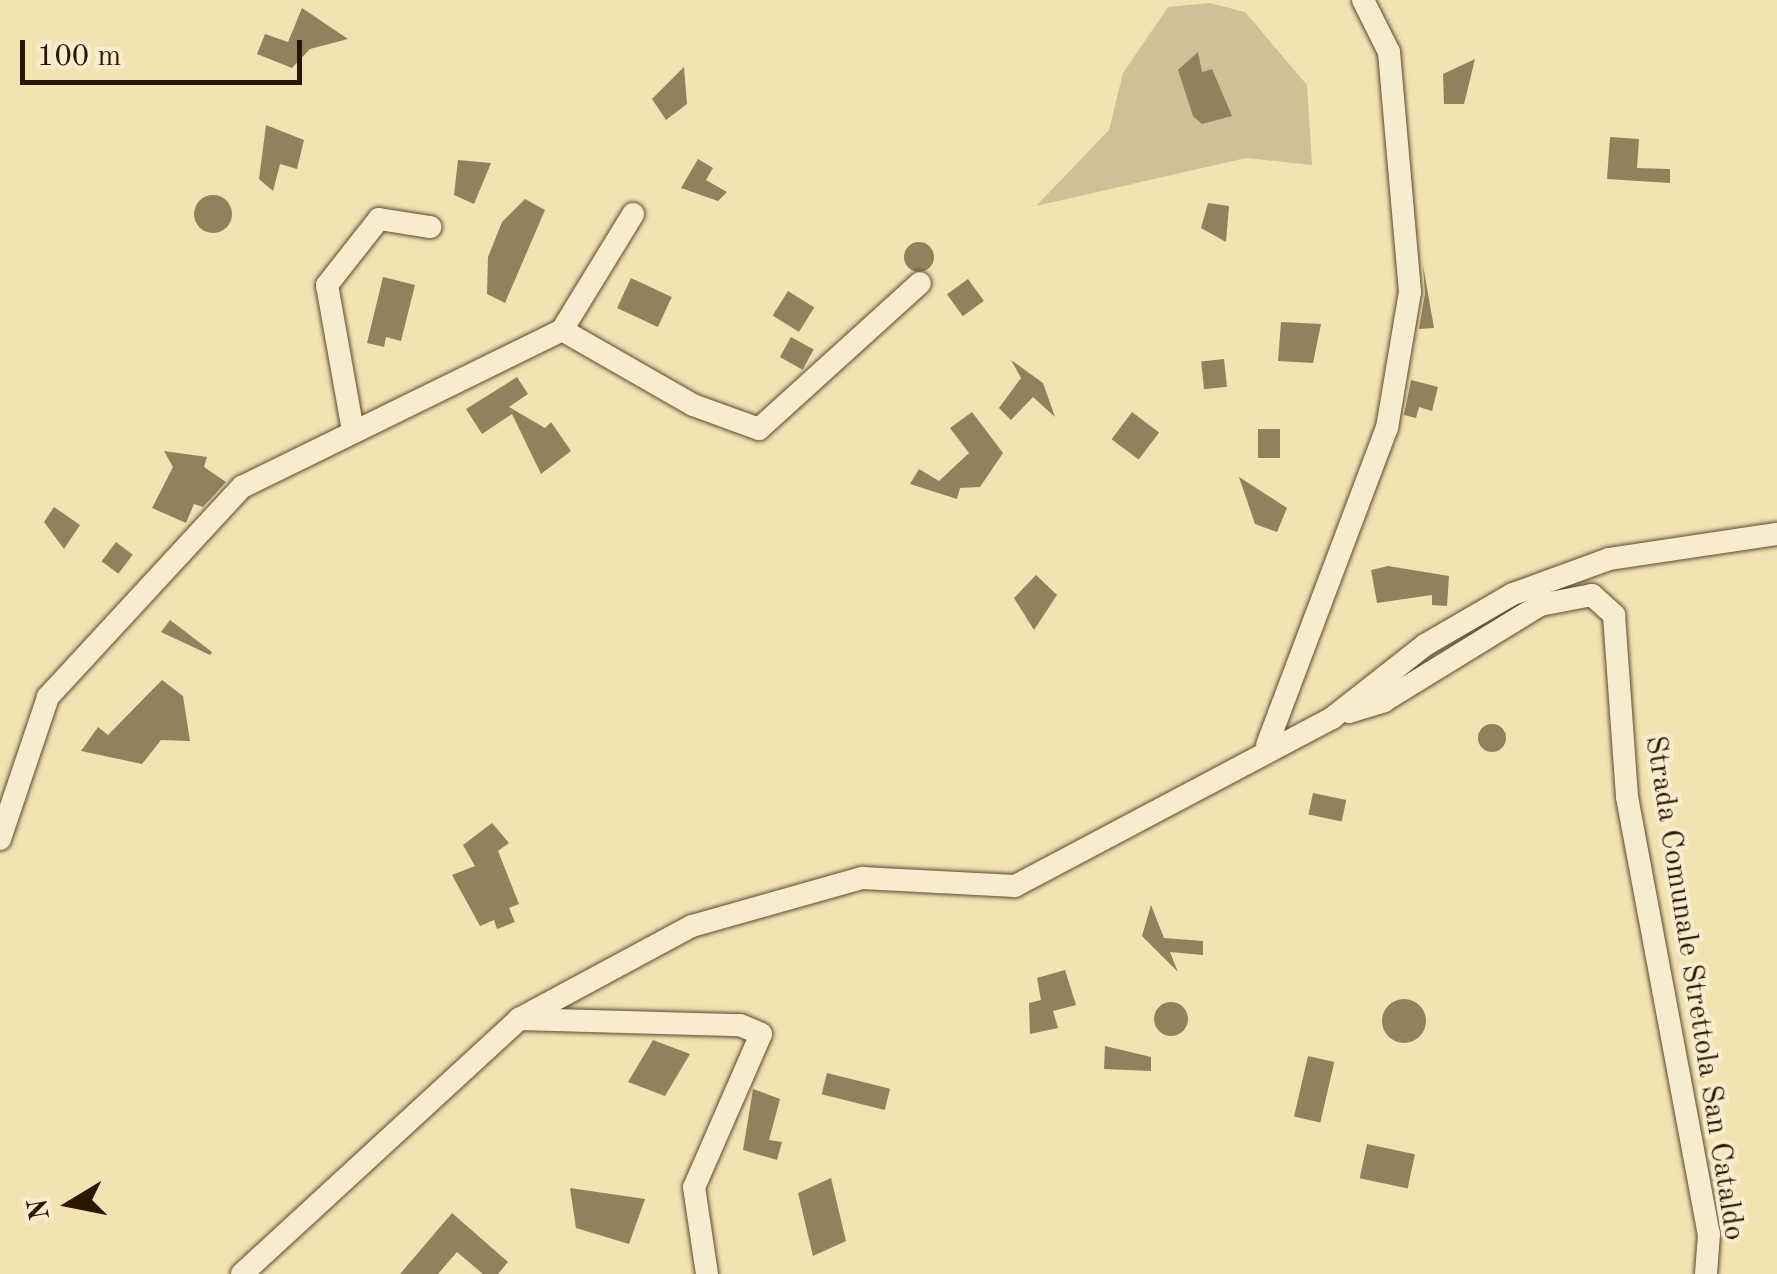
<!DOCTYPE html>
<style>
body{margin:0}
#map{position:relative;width:1777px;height:1274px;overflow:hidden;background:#f2e3b3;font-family:"Old Standard TT",serif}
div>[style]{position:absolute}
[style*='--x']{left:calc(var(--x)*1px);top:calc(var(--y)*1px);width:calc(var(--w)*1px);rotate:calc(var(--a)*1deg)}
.green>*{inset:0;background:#d0c095}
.building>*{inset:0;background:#92815d;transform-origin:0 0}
.round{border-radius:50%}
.roads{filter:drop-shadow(0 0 2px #5d492d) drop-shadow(0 0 2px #5d492d)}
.street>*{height:22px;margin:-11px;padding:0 11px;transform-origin:11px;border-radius:11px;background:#f7edce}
span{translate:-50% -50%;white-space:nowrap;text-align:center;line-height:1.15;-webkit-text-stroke:8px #f7edce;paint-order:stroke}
.street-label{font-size:30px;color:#2b1600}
.north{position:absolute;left:20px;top:1154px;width:100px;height:100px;-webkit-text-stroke:8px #f7edce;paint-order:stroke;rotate:260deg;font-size:28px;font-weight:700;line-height:40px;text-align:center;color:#2b1600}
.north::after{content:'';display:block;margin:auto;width:35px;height:45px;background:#2b1600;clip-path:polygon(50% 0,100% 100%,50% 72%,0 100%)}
.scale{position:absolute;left:20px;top:40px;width:282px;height:45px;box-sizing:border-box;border:5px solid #2b1600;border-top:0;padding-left:12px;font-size:30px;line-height:35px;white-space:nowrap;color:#2b1600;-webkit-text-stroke:8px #f7edce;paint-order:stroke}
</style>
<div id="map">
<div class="green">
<div style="clip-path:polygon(1210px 3px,1245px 12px,1307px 85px,1312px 165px,1246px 158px,1036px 206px,1109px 130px,1123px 73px,1168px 7px)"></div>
</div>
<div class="building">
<div style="clip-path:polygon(302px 8px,348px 39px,310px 49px,292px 68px,257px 54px,265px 34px,288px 42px)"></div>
<div style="clip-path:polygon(1198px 52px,1202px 72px,1212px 69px,1232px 116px,1202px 124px,1193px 116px,1178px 70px)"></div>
<div style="clip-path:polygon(1475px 59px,1464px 104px,1444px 104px,1443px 74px)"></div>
<div style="clip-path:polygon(684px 67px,687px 104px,666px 120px,652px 99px)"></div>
<div style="clip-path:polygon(266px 125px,304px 140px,297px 169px,280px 164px,273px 191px,259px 179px)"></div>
<div style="clip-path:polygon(1610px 137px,1639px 139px,1637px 168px,1670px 169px,1670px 183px,1607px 179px)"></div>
<div style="clip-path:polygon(698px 159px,713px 168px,706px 180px,727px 192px,718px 201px,681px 188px)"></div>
<div style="clip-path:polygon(458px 160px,491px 163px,474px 204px,454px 195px)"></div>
<div class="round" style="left:194px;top:195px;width:38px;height:38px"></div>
<div style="clip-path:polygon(525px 199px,545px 210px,505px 303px,487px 294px,488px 257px,502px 222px)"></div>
<div style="clip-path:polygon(1208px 203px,1229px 206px,1226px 242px,1201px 228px)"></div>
<div class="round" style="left:904px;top:242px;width:30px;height:30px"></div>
<div style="clip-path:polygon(1423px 265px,1434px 328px,1419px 329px,1425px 294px)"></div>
<div style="clip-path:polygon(383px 277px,415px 285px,401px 341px,386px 337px,384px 347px,367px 343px)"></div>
<div style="left:631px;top:278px;width:45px;height:33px;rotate:25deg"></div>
<div style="left:968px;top:279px;width:27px;height:26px;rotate:54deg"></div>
<div style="left:788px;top:291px;width:31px;height:29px;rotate:32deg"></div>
<div style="clip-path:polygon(1281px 322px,1321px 324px,1313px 363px,1278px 361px)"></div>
<div style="left:791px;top:337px;width:26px;height:23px;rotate:29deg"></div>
<div style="left:1224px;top:359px;width:28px;height:23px;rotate:84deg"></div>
<div style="clip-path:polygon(1011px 360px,1043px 383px,1055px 417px,1033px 397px,1011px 420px,999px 408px,1021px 378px)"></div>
<div style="clip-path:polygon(517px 377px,528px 394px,509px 407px,545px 428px,551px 422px,571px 451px,541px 474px,512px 414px,482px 434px,466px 409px)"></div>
<div style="clip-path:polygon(1411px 380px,1438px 387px,1432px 411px,1419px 407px,1416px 418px,1404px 415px)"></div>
<div style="clip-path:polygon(972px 412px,1003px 453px,980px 487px,960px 488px,957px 499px,910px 484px,919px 469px,939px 481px,969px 453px,950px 428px)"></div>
<div style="left:1132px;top:412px;width:34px;height:34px;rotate:37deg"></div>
<div style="left:1258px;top:429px;width:22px;height:29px"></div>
<div style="clip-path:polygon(164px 451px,207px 457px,204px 467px,226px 482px,203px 507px,194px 504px,186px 523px,152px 508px,173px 467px)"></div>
<div style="clip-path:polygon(1239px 477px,1287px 508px,1277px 532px,1255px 524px)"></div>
<div style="clip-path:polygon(54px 507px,80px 525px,64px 549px,44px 522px)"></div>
<div style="left:116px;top:542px;width:21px;height:24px;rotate:37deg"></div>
<div style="clip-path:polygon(1388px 566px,1449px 576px,1447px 606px,1432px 605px,1432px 595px,1377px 603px,1371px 570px)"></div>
<div style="clip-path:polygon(1036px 575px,1057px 595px,1034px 630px,1014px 598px)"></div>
<div style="clip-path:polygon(170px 620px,212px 652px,210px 655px,161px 632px)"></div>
<div style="clip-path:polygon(162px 680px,183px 696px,190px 741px,161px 740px,142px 764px,81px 751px,98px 727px,108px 735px)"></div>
<div class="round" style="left:1478px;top:724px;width:28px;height:28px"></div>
<div style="left:1313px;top:793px;width:34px;height:22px;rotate:12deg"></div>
<div style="clip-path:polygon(492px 823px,509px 843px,498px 851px,519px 904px,509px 908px,515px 922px,497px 929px,494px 920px,480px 926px,452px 875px,475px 866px,463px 845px)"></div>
<div style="clip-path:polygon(1151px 905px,1164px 938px,1203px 941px,1203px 955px,1170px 952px,1178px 972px,1142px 936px)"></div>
<div style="clip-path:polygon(1065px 970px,1076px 1005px,1053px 1011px,1058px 1028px,1030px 1034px,1029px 1003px,1041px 1000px,1037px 978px)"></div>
<div class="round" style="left:1382px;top:999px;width:44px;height:44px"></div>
<div class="round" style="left:1154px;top:1002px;width:34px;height:34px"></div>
<div style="clip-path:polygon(653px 1040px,690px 1054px,665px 1096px,628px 1082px)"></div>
<div style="clip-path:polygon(1105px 1046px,1151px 1057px,1151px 1071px,1104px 1069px)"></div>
<div style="left:1308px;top:1056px;width:27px;height:62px;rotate:13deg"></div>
<div style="left:827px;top:1073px;width:65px;height:22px;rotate:14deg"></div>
<div style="clip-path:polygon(753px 1089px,780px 1099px,769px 1140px,782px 1142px,777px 1160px,743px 1150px)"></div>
<div style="left:1367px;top:1144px;width:49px;height:35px;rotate:12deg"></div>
<div style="clip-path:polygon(831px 1178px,846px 1241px,813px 1256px,798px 1193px)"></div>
<div style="clip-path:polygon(570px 1188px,645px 1199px,629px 1244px,576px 1228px)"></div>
<div style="clip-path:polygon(452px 1213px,508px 1262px,498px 1274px,483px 1274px,457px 1252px,438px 1274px,400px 1274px)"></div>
</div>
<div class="roads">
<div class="street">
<div style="--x:562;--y:330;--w:136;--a:-58.5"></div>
<div style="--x:353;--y:431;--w:148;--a:-100.1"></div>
<div style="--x:327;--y:285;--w:84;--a:-51.8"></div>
<div style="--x:379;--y:219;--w:52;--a:8.9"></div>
<div style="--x:1349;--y:712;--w:37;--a:-17"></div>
<div style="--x:1384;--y:701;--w:183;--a:-31.6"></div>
<div style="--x:1540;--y:605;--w:53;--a:-10.9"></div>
<div style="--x:1592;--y:595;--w:30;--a:42"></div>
<div style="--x:1614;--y:615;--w:182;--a:85.9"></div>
<div style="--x:1627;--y:797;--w:445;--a:79.4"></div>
<div style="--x:1709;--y:1234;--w:40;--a:94.3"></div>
<div style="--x:1267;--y:745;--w:339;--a:-69.3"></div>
<div style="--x:1387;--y:428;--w:138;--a:-80.4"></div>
<div style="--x:1410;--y:292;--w:241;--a:-95"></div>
<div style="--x:1389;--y:52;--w:58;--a:-116.6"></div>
<div style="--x:0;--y:839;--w:150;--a:-71.3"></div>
<div style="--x:48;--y:697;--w:286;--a:-47.3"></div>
<div style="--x:242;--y:487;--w:356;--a:-26.1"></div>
<div style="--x:562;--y:330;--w:151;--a:29.8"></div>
<div style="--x:693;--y:405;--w:70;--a:20"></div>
<div style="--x:759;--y:429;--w:217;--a:-42.2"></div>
<div style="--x:519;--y:1019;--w:221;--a:1.6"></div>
<div style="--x:740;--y:1025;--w:23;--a:23"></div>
<div style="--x:761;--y:1034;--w:167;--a:113.6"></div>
<div style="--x:694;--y:1187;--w:88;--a:81.5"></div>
<div style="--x:242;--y:1274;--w:377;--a:-42.6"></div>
<div style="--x:519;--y:1019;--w:196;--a:-28.3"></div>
<div style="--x:692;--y:926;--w:177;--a:-15.8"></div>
<div style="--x:862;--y:878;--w:153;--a:3"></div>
<div style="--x:1015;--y:886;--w:359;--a:-27.9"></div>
<div style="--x:1332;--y:718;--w:118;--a:-38.1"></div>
<div style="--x:1425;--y:645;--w:102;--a:-30.1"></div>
<div style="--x:1513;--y:594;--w:102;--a:-20"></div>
<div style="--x:1609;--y:559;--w:170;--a:-8.5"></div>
</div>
</div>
<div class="street-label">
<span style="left:1694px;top:988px;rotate:81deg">Strada Comunale Strettola San Cataldo</span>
</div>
<div class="north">N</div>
<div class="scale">100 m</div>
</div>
